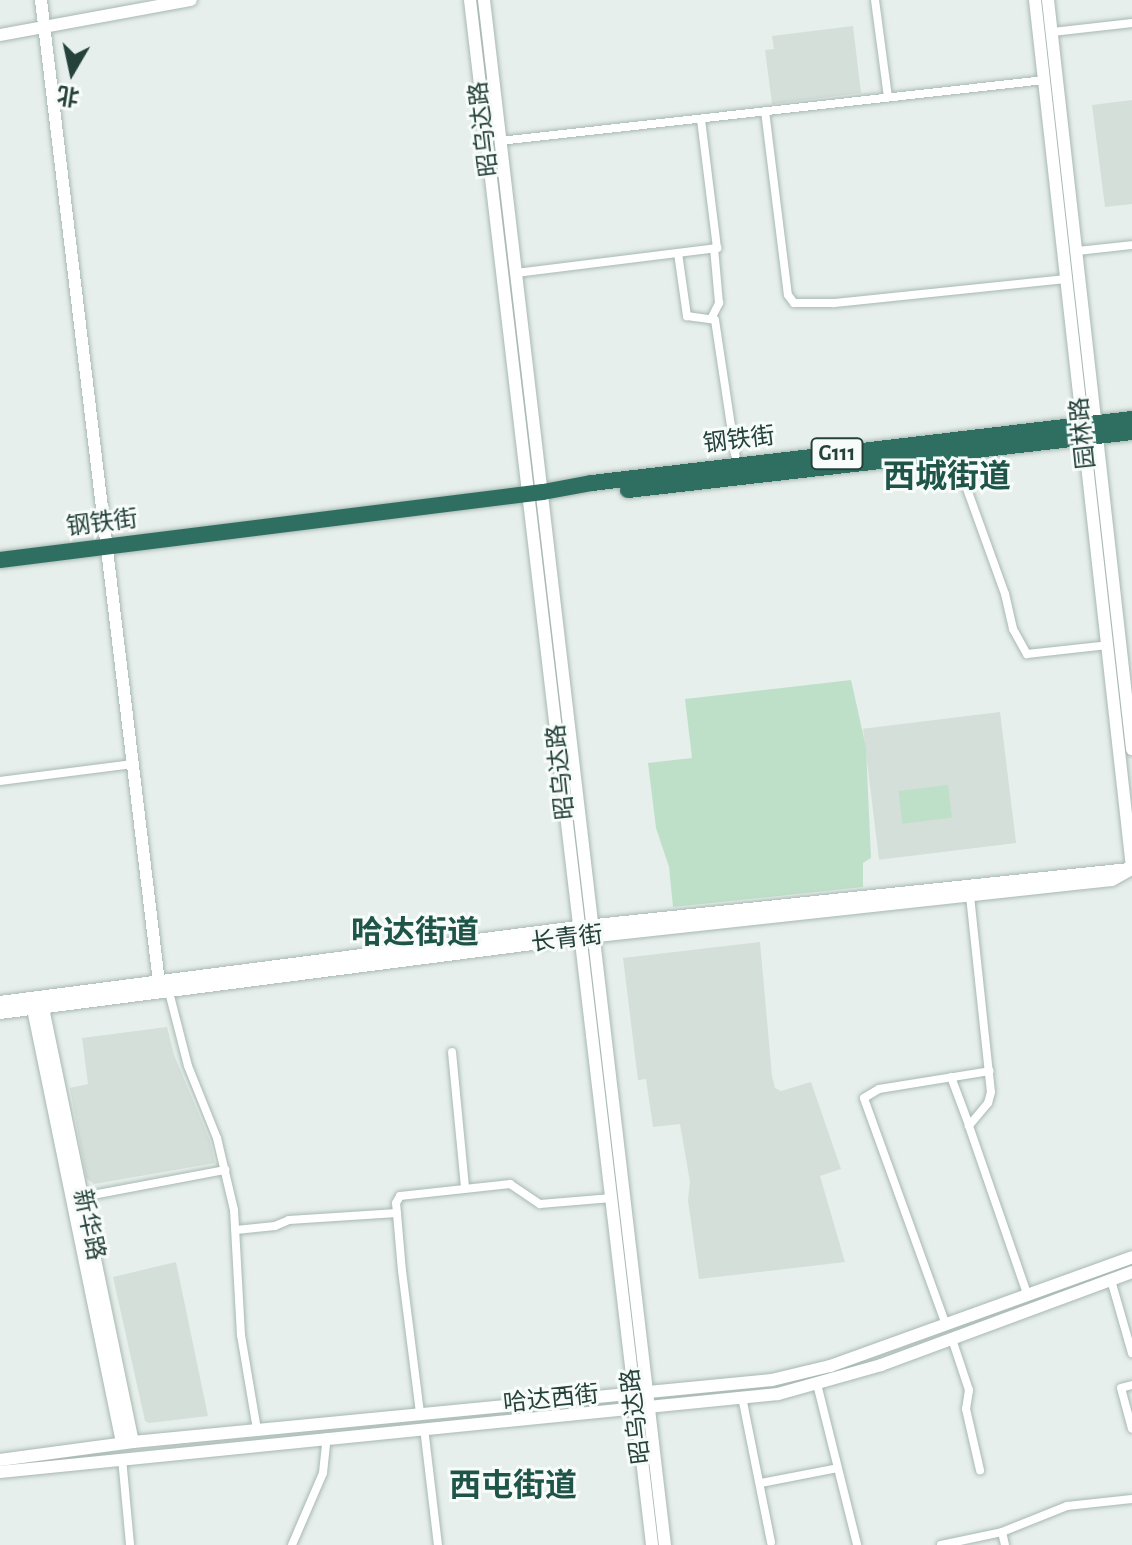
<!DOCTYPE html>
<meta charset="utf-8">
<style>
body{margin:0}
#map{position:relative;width:1132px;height:1545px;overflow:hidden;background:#e6efeb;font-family:"Alegreya Sans","Noto Sans SC",sans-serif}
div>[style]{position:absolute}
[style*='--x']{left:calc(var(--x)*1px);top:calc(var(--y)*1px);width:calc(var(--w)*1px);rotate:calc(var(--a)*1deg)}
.built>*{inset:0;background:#d4dfda;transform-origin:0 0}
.green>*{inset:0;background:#bfe0c8;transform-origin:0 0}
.roads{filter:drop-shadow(0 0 2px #a8b8b2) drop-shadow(0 0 2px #a8b8b2)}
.street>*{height:8px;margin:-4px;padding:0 4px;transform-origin:4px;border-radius:4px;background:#fff}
.secondary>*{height:12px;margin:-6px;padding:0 6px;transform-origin:6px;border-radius:6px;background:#fff}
.highway>*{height:16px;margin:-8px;padding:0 8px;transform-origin:8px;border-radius:8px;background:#2f6f62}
span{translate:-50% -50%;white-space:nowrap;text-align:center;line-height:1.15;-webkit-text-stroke:6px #f7fbf9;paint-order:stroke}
.shield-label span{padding:2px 6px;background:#f7fbf9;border:2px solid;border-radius:6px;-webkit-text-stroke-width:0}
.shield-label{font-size:22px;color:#24423a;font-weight:700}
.street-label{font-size:24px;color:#24423a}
.district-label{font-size:32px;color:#1f5548;font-weight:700}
.north{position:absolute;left:32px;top:32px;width:80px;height:80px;-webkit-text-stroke:6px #f7fbf9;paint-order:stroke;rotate:189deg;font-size:22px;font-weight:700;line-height:32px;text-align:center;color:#24423a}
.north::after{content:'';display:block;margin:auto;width:28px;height:36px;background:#24423a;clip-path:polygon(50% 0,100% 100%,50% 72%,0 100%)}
</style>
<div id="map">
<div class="built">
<div style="clip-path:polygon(853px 26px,861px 93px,772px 104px,765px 50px,774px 49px,772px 36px)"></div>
<div style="clip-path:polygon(1132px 100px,1132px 204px,1105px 207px,1092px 105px)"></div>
<div style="left:1000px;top:712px;width:132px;height:138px;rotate:83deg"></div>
<div style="clip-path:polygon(760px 942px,772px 1076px,775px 1088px,781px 1091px,811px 1082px,841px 1169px,820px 1176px,845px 1262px,699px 1279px,688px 1200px,690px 1182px,680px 1124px,653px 1127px,646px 1079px,638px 1080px,623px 958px)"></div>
<div style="clip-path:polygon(167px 1027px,174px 1055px,210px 1141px,215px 1163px,94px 1184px,86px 1178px,70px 1088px,88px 1084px,82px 1038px)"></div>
<div style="clip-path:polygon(176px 1262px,208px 1416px,149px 1423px,145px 1421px,113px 1277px)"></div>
</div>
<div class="green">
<div style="clip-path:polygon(851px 680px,866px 747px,871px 858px,863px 863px,863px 887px,673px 907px,669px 867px,656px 828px,648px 763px,692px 758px,685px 699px)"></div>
<div style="left:948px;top:785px;width:33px;height:50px;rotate:83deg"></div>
</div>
<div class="roads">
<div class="street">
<div style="--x:875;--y:0;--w:98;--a:82.4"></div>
<div style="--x:1052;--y:32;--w:81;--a:-6.4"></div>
<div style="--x:765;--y:111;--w:185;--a:82.9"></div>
<div style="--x:788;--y:295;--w:10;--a:53"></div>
<div style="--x:794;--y:303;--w:40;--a:0"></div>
<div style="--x:834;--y:303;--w:234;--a:-5.9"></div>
<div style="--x:500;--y:141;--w:548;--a:-6.39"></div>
<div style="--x:1077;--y:251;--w:55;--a:-6.2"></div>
<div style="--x:678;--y:253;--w:64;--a:81.9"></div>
<div style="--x:687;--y:316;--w:28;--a:8"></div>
<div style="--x:715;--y:320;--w:147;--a:81.4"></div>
<div style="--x:516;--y:273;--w:203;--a:-7.1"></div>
<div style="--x:717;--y:248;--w:130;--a:-97.1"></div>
<div style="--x:712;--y:317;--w:16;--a:-63"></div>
<div style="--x:719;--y:303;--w:55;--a:-95.2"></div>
<div style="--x:954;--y:453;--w:150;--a:70.1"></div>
<div style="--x:1005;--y:594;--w:36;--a:77"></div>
<div style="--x:1013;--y:629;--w:29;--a:61"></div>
<div style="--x:1027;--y:654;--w:81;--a:-6.3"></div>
<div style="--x:0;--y:781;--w:134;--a:-7.3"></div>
<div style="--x:970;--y:896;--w:197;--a:83.9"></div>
<div style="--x:991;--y:1092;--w:11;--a:105"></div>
<div style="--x:988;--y:1103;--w:30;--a:130"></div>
<div style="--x:969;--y:1126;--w:180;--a:70.9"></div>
<div style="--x:169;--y:992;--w:76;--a:75.6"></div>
<div style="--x:188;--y:1066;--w:78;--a:68.1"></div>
<div style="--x:217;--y:1138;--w:74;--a:76.7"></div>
<div style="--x:234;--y:1210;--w:125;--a:86.8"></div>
<div style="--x:241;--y:1335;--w:96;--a:80.4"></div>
<div style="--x:452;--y:1052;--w:137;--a:84.5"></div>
<div style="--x:951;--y:1077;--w:51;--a:69.4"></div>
<div style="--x:82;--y:1197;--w:146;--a:-10.7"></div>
<div style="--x:236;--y:1230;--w:39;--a:-6"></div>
<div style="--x:275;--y:1226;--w:15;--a:-23"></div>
<div style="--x:289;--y:1220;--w:108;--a:-3.7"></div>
<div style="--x:1111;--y:1280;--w:76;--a:74"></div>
<div style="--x:946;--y:1325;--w:241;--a:-109.9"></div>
<div style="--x:864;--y:1098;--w:17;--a:-31"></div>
<div style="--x:879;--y:1089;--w:112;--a:-9.2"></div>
<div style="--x:952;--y:1339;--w:54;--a:71.6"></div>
<div style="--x:969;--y:1390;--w:19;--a:99"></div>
<div style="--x:966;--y:1409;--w:63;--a:77.1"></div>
<div style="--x:817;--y:1384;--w:166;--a:76"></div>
<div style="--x:1132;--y:1385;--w:11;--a:165"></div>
<div style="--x:1121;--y:1388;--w:42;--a:75"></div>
<div style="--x:742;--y:1397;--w:148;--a:78.7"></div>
<div style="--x:420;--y:1413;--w:143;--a:-97.2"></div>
<div style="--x:402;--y:1271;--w:68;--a:-95"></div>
<div style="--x:396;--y:1203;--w:8;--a:-60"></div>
<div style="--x:400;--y:1196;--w:111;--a:-6.2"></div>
<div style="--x:510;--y:1184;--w:36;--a:34"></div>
<div style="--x:540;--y:1204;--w:72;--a:-4.8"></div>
<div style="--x:424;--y:1428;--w:118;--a:83.2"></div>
<div style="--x:122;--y:1458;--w:87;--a:84.7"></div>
<div style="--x:761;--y:1483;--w:78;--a:-11"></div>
<div style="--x:1002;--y:1532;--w:13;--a:77"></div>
<div style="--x:292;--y:1545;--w:78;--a:-66.7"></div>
<div style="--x:323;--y:1473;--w:36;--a:-84"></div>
<div style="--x:941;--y:1545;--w:62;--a:-12"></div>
<div style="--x:1002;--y:1532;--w:70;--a:-21.8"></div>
<div style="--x:1067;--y:1506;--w:65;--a:-6.1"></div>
</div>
<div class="secondary">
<div style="--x:41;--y:0;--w:997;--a:83.15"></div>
<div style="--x:470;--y:0;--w:1556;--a:83.28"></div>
<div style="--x:484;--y:0;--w:1556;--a:83.32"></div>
<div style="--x:1035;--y:0;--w:872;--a:83.62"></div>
<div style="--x:1048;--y:0;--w:754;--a:83.6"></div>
<div style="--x:0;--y:35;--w:194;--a:-10.4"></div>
<div style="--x:0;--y:1002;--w:582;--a:-7.41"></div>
<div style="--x:577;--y:927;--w:555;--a:-6"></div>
<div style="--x:43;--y:1008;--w:443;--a:78.3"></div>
<div style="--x:33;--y:1009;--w:443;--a:78.4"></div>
<div style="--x:0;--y:1013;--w:584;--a:-7.38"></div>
<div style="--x:579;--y:938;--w:536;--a:-6.21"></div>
<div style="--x:1112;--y:880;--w:23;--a:-29"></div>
<div style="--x:0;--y:1460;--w:134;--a:-7.7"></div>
<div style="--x:133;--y:1442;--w:642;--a:-5.54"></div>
<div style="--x:772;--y:1380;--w:60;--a:-13.6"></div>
<div style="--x:830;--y:1366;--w:321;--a:-19.8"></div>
<div style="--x:0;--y:1472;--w:782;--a:-5.73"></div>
<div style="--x:778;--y:1394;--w:107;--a:-15.7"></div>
<div style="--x:881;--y:1365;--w:268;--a:-20.3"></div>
</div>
<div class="highway">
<div style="--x:628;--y:490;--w:507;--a:-6.56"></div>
<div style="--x:0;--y:560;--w:547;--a:-7.14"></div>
<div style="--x:543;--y:492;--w:50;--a:-10.4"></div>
<div style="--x:592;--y:483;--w:544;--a:-6.76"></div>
</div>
</div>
<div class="shield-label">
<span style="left:837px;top:454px">G111</span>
</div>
<div class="street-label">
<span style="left:485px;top:129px;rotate:-97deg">昭乌达路</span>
<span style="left:1084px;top:433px;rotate:-96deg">园林路</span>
<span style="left:739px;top:441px;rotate:-7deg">钢铁街</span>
<span style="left:102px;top:524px;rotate:-7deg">钢铁街</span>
<span style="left:562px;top:772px;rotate:-96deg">昭乌达路</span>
<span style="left:567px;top:940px;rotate:-7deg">长青街</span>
<span style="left:88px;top:1225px;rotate:78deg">新华路</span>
<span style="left:551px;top:1400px;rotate:-6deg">哈达西街</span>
<span style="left:637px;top:1416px;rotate:-97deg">昭乌达路</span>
</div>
<div class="district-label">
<span style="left:947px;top:477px">西城街道</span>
<span style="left:415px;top:933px">哈达街道</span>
<span style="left:513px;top:1486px">西屯街道</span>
</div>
<div class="north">北</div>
</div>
